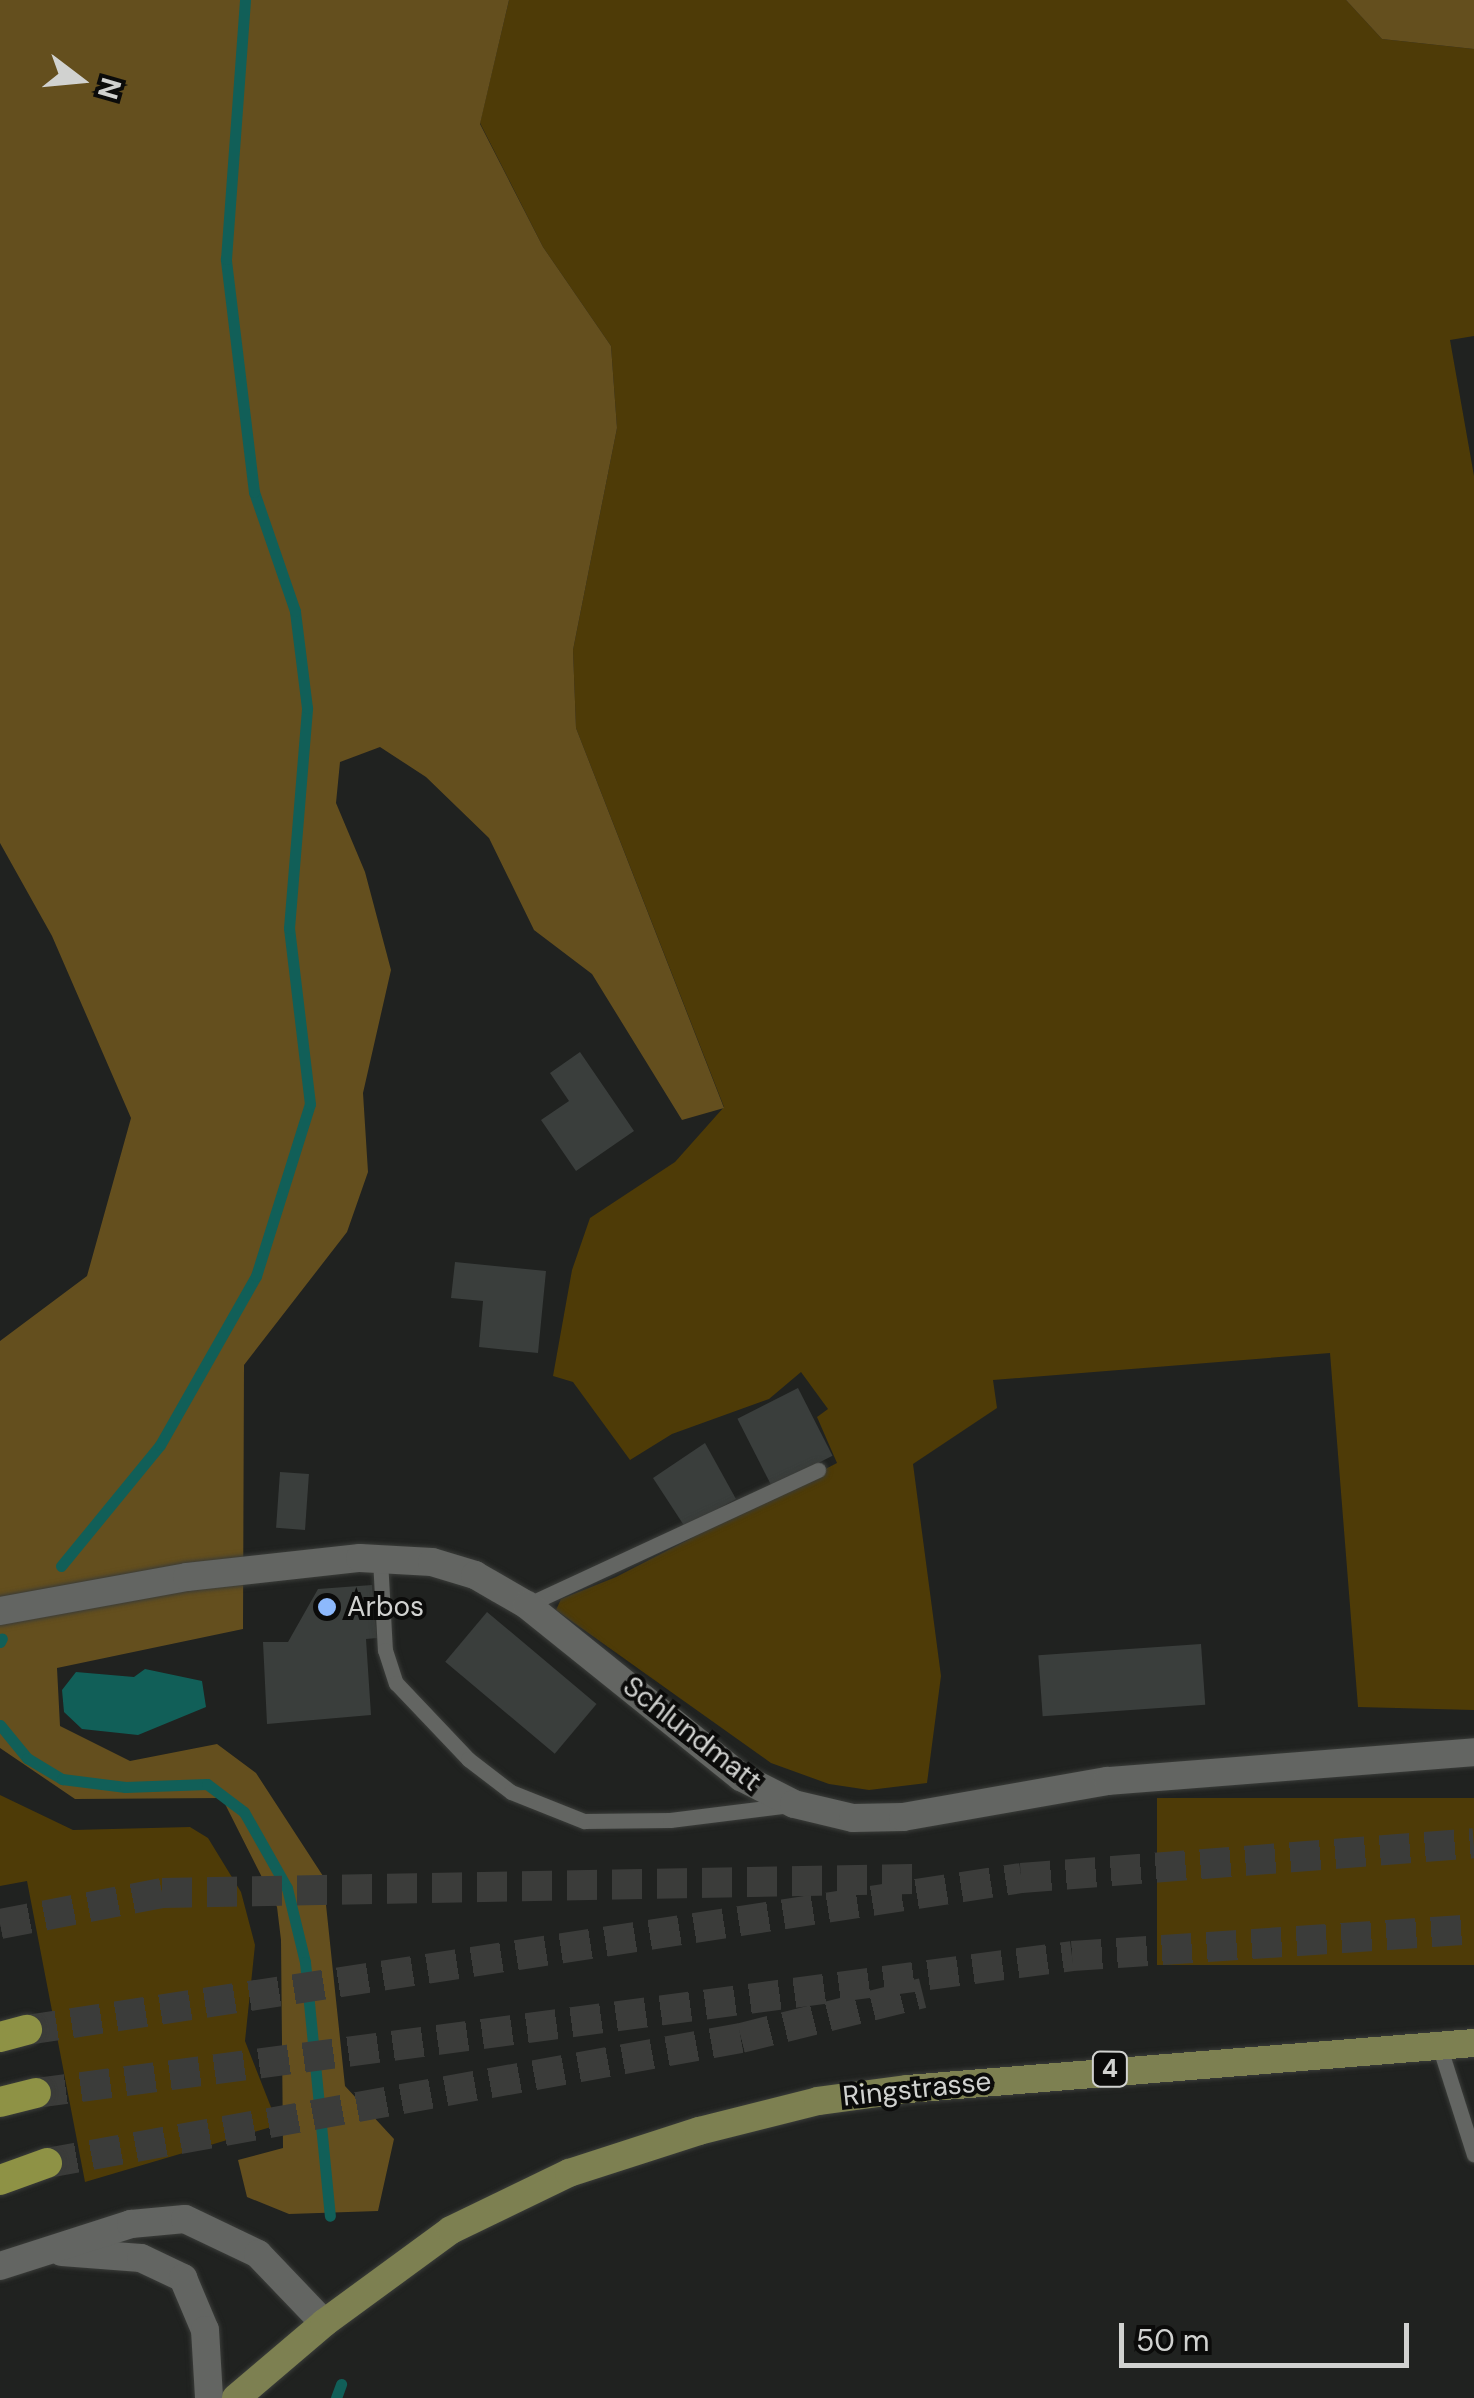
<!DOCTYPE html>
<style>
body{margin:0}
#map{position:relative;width:1474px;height:2398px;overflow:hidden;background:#202220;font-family:"DM Sans",sans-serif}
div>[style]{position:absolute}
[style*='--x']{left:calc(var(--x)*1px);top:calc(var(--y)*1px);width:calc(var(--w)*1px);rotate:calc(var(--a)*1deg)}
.green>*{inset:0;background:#4e3b07;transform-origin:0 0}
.forest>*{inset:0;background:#644f1e}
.water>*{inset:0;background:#115f58}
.stream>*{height:11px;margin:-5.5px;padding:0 5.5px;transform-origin:5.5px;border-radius:5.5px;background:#115f58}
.building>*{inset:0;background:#3a3e3c;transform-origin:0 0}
.motorway-tunnel>*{height:30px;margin-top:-15px;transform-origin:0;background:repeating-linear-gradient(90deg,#3b3c3a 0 30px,transparent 0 45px)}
.roads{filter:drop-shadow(0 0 2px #3a3c39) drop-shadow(0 0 2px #3a3c39)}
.service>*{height:15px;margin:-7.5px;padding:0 7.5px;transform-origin:7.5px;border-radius:7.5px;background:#636562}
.minor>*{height:28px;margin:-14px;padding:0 14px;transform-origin:14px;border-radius:14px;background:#636562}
.primary>*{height:28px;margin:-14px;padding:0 14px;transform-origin:14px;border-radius:14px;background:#7d8051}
.motorway>*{height:30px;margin:-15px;padding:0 15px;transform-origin:15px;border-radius:15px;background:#8e9245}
.dots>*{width:28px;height:28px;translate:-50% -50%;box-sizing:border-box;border:5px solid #0b0b0a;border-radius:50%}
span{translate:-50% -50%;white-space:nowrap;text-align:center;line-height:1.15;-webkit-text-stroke:8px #0b0b0a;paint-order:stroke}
.shield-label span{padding:2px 8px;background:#0b0b0a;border:2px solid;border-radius:8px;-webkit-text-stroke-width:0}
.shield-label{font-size:25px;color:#d1d2d0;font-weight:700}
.poi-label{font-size:28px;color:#d1d2d0}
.left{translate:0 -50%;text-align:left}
.street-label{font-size:28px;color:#d1d2d0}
.north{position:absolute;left:30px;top:30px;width:100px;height:100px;-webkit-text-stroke:8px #0b0b0a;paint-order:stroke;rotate:106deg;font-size:28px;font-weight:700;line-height:40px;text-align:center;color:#d1d2d0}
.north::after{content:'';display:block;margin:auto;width:35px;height:45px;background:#d1d2d0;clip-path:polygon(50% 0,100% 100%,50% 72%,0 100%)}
.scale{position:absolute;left:1119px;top:2323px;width:290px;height:45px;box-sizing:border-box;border:5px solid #d1d2d0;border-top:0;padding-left:12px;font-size:30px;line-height:35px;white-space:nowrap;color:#d1d2d0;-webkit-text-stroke:8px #0b0b0a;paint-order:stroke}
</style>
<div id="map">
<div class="green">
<div style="clip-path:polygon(509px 0,1346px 0,1382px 39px,1474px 49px,1474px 336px,1450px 340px,1474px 476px,1474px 1710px,1358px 1707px,1330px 1353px,993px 1380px,997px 1408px,913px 1464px,941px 1676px,927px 1783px,869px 1790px,829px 1784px,771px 1763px,556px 1610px,561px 1599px,616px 1577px,837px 1463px,817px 1417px,828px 1409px,801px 1372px,769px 1399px,672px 1434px,630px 1460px,573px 1382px,553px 1376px,572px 1270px,590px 1218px,675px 1162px,724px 1107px,576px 728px,573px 650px,617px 428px,611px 346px,543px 247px,480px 123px)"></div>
<div style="clip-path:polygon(0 1795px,73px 1830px,190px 1827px,208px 1838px,241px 1892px,255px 1945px,245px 2041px,278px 2125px,85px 2182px,27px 1881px,0 1886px)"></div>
<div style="left:1474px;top:1798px;width:167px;height:317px;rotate:90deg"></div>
</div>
<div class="forest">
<div style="clip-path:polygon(0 0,509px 0,480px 124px,543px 247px,611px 346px,617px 428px,573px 650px,576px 728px,724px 1108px,682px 1120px,592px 974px,534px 930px,489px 838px,426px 777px,380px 747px,340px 762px,336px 803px,365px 872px,391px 970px,363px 1093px,368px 1172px,347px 1232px,244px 1365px,243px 1629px,57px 1668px,60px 1726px,130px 1761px,217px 1744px,256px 1773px,323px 1876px,345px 2086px,394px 2139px,378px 2211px,289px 2214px,247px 2197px,238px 2160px,283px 2148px,281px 1940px,277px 1907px,222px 1798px,75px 1799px,0 1748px,0 1341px,87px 1276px,131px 1118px,52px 936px,0 843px)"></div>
<div style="clip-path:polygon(1346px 0,1474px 0,1474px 49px,1382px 39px)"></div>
</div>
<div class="water">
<div style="clip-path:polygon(145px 1669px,202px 1681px,206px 1707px,138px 1735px,82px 1729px,64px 1712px,62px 1690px,76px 1672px,134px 1677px)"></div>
</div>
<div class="stream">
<div style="--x:61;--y:1566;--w:156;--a:-50.7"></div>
<div style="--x:160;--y:1445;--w:194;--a:-60.4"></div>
<div style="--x:256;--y:1276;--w:180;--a:-72.6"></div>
<div style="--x:310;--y:1104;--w:177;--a:-96.8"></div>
<div style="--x:289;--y:928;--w:221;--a:-85.3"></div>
<div style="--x:307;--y:708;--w:98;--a:-97.1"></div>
<div style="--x:295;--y:611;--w:126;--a:-109"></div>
<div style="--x:254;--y:492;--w:235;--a:-96.9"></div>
<div style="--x:226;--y:259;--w:260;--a:-85.8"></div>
<div style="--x:0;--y:1642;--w:4;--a:-63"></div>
<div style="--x:0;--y:1725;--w:43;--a:50.7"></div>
<div style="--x:27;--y:1758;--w:41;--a:31"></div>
<div style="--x:62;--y:1779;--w:64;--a:7.2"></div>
<div style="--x:125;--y:1787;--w:82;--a:-2.1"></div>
<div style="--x:207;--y:1784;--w:46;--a:37.1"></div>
<div style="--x:244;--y:1812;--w:87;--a:60.5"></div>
<div style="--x:287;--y:1888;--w:76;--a:76.3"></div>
<div style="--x:305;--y:1962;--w:255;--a:84.4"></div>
<div style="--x:336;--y:2398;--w:15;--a:-70"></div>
</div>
<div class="building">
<div style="clip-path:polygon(580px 1052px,634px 1131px,576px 1171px,541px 1120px,569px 1101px,550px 1073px)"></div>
<div style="clip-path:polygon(455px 1262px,546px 1271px,538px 1353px,479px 1347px,483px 1301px,451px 1298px)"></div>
<div style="left:798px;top:1388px;width:76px;height:68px;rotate:63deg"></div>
<div style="clip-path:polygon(705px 1443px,736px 1499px,685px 1527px,653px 1478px)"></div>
<div style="left:280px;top:1472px;width:29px;height:56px;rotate:4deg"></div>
<div style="clip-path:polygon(372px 1585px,377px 1638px,366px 1639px,371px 1715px,267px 1724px,263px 1642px,288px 1642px,318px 1589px)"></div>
<div style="left:487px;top:1612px;width:143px;height:65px;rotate:40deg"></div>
<div style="left:1201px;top:1644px;width:61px;height:163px;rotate:86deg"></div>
</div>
<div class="motorway-tunnel">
<div style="--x:0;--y:1924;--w:165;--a:-10.8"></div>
<div style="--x:162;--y:1893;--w:751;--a:-1.07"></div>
<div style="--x:27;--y:2030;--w:1006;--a:-8.69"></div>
<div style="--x:1021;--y:1878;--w:454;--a:-4.4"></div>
<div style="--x:36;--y:2093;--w:1045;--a:-7.53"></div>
<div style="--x:1072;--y:1956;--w:403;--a:-3.8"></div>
<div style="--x:47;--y:2163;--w:705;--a:-10.21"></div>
<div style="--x:741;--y:2038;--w:187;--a:-13.9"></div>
</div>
<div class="roads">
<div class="service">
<div style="--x:380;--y:1559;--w:91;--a:86.9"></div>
<div style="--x:385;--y:1650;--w:35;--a:72"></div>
<div style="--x:396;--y:1683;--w:105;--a:46.5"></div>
<div style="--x:468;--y:1759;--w:54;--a:37.5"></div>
<div style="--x:511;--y:1792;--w:79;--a:21.7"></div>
<div style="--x:584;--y:1821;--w:86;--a:-0.7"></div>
<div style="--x:670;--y:1820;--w:121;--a:-7.1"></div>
<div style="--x:527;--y:1605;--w:321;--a:-24.9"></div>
<div style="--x:1439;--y:2045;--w:115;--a:72.3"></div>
</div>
<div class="minor">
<div style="--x:0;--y:1611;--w:190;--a:-10.3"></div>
<div style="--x:187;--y:1577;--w:174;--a:-6.3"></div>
<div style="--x:360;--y:1558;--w:72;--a:3.2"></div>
<div style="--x:432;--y:1562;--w:45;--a:16.8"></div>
<div style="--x:475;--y:1575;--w:60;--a:30"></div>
<div style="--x:527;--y:1605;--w:275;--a:38.8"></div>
<div style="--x:741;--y:1777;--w:59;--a:27"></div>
<div style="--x:794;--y:1804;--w:61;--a:13.3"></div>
<div style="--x:853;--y:1818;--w:50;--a:-1.1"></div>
<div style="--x:903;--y:1817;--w:208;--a:-10"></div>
<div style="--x:1108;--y:1781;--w:367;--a:-4.5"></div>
<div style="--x:62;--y:2252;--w:79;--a:4.3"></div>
<div style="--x:141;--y:2258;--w:47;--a:25.5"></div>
<div style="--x:183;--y:2278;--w:56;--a:67.1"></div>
<div style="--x:205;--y:2330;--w:68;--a:86.6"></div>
<div style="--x:0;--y:2266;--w:138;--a:-17.8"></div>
<div style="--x:131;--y:2224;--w:54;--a:-5.3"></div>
<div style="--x:185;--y:2219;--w:81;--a:25.6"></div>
<div style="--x:258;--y:2254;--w:95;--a:46.3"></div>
</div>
<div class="primary">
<div style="--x:236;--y:2398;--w:116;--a:-40.4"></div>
<div style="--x:324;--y:2323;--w:157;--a:-36.2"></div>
<div style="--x:451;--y:2230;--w:131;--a:-25.8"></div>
<div style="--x:569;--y:2173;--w:137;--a:-17.9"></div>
<div style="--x:699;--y:2131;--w:123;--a:-14.1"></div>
<div style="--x:818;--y:2101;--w:91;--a:-7.6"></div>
<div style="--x:908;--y:2089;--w:568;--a:-4.65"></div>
</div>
<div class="motorway">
<div style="--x:0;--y:2037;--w:28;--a:-15"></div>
<div style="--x:0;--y:2102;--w:37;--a:-14"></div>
<div style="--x:0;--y:2180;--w:50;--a:-19.9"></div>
</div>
</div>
<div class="dots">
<div style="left:327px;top:1607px;background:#8db9fc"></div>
</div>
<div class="shield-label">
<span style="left:1110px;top:2069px">4</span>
</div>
<div class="poi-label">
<span class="left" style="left:347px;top:1607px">Arbos</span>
</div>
<div class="street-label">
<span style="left:692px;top:1734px;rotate:38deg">Schlundmatt</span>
<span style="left:917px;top:2089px;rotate:-6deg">Ringstrasse</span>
</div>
<div class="north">N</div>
<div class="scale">50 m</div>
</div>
